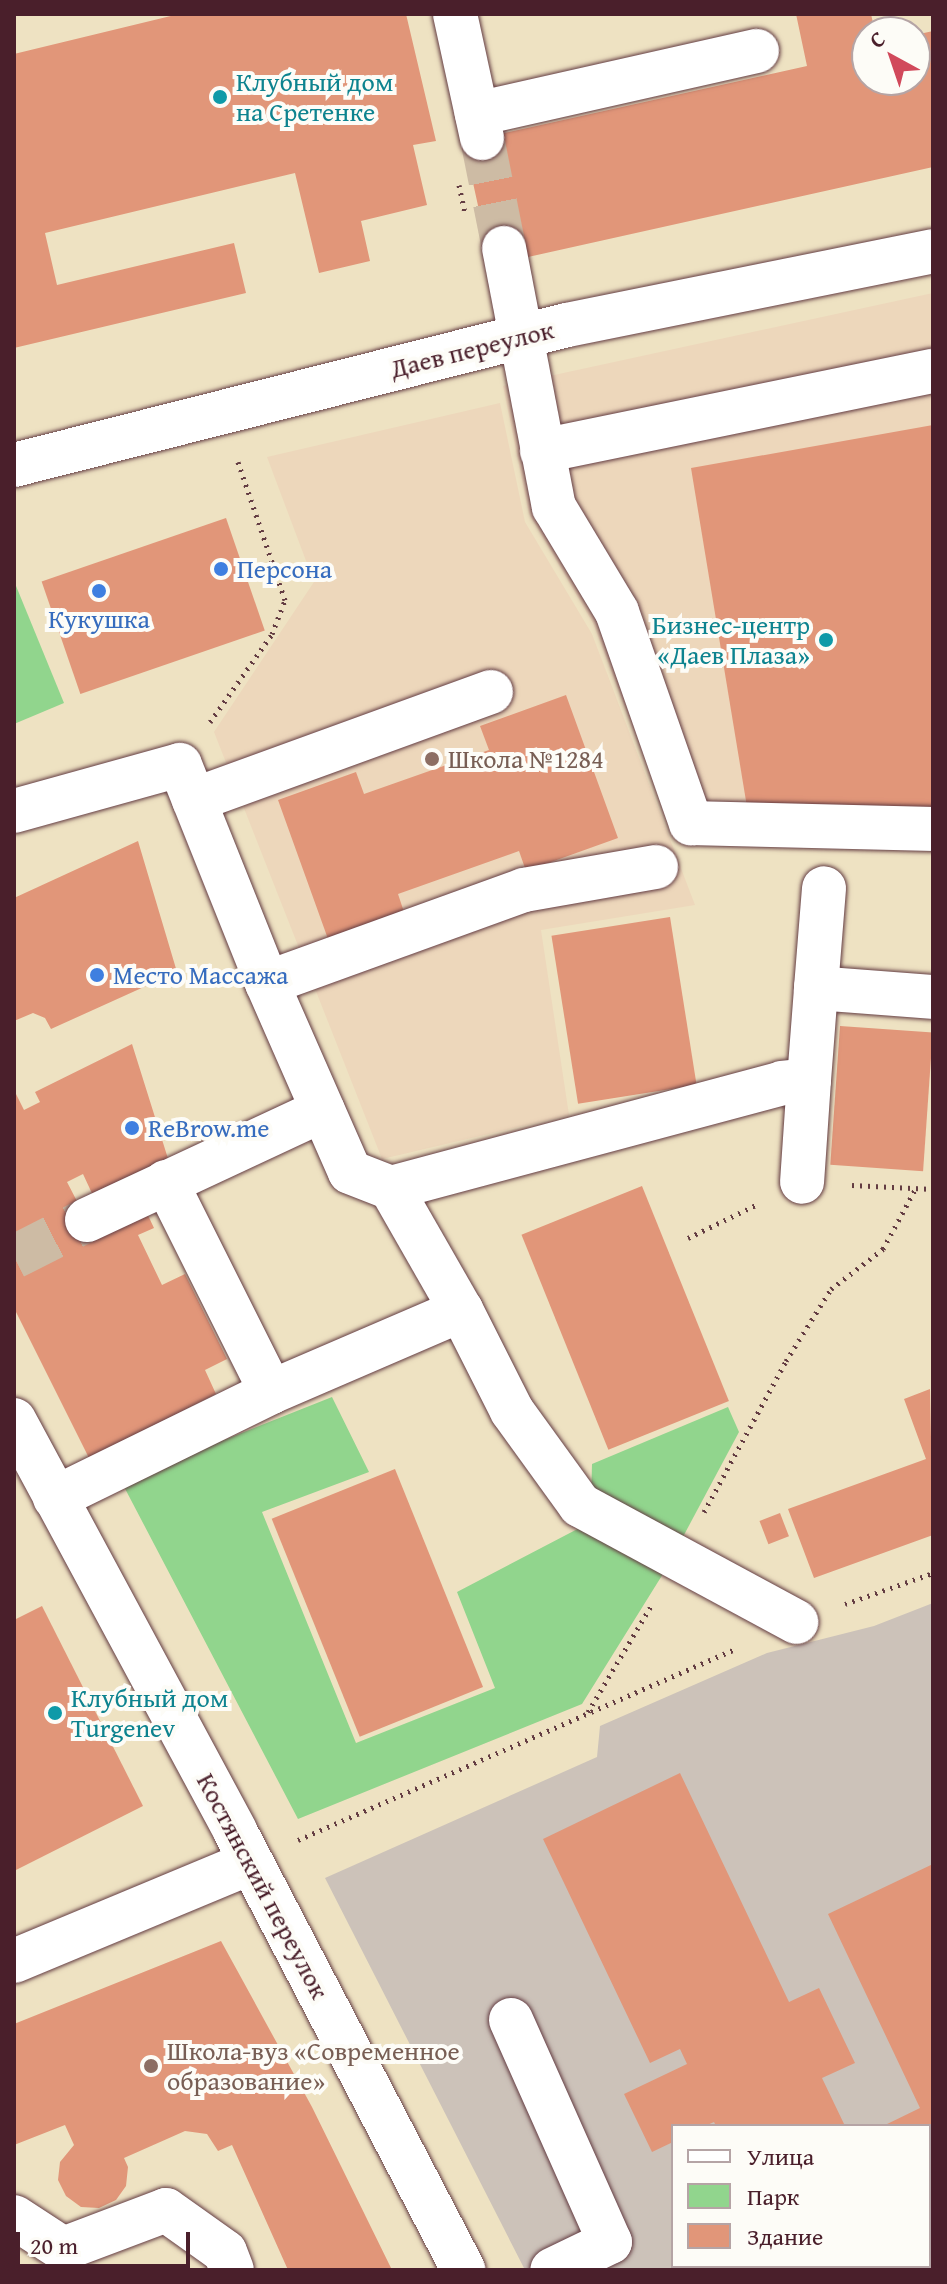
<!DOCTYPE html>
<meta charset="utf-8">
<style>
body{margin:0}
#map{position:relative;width:947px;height:2284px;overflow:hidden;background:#eee2c2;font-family:"Gentium Book Plus",serif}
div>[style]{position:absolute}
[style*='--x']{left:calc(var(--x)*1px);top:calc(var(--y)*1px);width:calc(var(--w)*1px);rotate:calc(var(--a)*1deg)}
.built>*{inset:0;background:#edd7bb}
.industrial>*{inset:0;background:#ccc2b9}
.green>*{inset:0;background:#91d58d}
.building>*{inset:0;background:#e19679;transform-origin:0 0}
.minor-tunnel>*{height:44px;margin-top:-22px;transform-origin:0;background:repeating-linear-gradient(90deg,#cdbba4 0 44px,transparent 0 66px)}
.path>*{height:5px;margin-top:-2.5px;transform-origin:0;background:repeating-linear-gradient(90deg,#633c42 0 2px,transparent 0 8px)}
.roads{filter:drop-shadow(0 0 2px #633c42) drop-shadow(0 0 2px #633c42)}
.minor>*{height:44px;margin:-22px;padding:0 22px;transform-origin:22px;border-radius:22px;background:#fff}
.dots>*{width:22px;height:22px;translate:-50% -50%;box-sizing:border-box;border:4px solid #fdfcf7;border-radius:50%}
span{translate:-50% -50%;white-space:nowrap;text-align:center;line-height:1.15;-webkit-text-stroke:8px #fdfcf7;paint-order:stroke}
.culture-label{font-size:26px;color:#0d838f}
.left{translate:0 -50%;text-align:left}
.right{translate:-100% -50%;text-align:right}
.street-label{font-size:26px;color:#4a1f2b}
.shop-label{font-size:26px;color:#366cbe}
.education-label{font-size:26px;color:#785e54}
.frame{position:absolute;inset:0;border:16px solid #4a1f2b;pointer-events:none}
.legend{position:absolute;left:671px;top:2124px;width:260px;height:144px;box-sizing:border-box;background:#fdfcf7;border:2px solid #b5a4a5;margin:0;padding:10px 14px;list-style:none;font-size:24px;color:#4a1f2b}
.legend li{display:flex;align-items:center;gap:16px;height:40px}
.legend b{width:40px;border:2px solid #b5a4a5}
.north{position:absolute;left:851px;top:16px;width:80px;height:80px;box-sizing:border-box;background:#fdfcf7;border:2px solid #b5a4a5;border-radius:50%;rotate:320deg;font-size:22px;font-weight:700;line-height:32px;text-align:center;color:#4a1f2b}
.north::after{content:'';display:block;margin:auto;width:28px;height:36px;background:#d1495b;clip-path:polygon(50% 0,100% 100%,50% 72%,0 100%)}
.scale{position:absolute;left:16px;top:2232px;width:174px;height:36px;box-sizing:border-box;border:4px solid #4a1f2b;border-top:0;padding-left:10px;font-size:24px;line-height:28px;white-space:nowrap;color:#4a1f2b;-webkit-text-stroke:6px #fdfcf7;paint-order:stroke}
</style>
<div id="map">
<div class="built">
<div style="clip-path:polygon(933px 293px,933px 845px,673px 833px,593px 623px,529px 514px,503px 386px)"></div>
<div style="clip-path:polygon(500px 403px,525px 522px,592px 634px,695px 905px,541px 930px,569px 1115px,382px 1159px,214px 732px,314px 582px,267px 457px)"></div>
</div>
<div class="industrial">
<div style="clip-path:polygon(evenodd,933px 1603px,933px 2270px,525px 2270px,325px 1878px,597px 1757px,600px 1726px,767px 1653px,874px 1626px,933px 1603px,673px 2126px,929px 2126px,929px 2266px,673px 2266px,673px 2126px)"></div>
</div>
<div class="green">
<div style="clip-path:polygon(14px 581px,64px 703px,14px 724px)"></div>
<div style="clip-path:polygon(332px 1397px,369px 1472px,262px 1512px,356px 1743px,495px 1688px,457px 1592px,589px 1523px,671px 1561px,582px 1704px,298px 1819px,121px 1481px)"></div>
<div style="clip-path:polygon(728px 1407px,739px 1432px,677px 1548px,591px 1501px,592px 1464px)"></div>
</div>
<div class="building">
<div style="clip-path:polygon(179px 14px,406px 14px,436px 141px,413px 145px,427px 205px,361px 221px,370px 261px,319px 273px,295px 173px,45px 233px,57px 285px,234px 243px,246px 293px,14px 348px,14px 54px)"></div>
<div style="clip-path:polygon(796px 14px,871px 14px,875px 32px,867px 32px,867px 80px,915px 80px,915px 35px,933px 31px,933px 167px,528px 257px,488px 251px,464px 142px,807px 66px)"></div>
<div style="clip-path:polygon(933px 425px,933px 820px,748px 813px,691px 468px)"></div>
<div style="left:226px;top:518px;width:119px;height:195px;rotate:71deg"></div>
<div style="clip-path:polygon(566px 695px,618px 838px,526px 871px,519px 851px,398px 894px,404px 912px,328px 939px,278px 800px,356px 772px,364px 794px,489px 750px,480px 726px)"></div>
<div style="clip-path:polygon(138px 841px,177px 972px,51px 1029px,45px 1018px,33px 1013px,14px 1021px,14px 898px)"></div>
<div style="left:670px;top:917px;width:170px;height:120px;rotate:81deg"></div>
<div style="left:840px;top:1026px;width:93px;height:139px;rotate:4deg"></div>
<div style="clip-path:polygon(132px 1044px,170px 1165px,96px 1202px,83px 1174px,67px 1182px,93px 1232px,144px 1207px,154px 1228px,138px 1235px,162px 1285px,185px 1274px,227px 1359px,205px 1370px,216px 1394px,89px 1458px,14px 1308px,14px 1090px,24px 1110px,40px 1102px,35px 1092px)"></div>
<div style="left:642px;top:1186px;width:232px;height:130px;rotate:68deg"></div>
<div style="clip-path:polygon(930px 1389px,933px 1535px,814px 1578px,788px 1509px,926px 1459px,904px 1399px)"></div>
<div style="left:395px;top:1469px;width:235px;height:133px;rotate:68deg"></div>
<div style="left:780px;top:1513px;width:25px;height:22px;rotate:69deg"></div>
<div style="clip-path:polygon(42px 1606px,143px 1806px,14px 1871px,14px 1620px)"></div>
<div style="clip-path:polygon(680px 1773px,789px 2002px,819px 1988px,855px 2063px,822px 2078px,845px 2126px,716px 2126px,714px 2122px,705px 2126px,673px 2126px,673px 2142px,652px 2152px,624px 2094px,687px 2064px,680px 2049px,650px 2063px,543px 1839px)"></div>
<div style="clip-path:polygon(933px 1864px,933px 2237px,929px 2228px,929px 2126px,883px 2126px,920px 2108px,828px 1914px)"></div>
<div style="clip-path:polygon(221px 1941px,312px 2107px,392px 2270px,288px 2270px,232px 2145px,218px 2151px,207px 2134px,185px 2131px,124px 2158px,128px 2167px,126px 2186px,116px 2200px,99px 2208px,81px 2207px,66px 2196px,58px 2180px,60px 2162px,74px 2145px,65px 2125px,14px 2145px,14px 2024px)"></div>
<div style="left:756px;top:2266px;width:125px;height:4px"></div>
</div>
<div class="minor-tunnel">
<div style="--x:482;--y:138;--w:112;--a:78.7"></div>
<div style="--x:14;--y:1257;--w:82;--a:-26.9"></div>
</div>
<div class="path">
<div style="--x:459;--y:185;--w:30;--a:78"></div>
<div style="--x:210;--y:722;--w:108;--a:-54.8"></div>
<div style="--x:272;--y:634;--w:36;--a:-69"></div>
<div style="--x:285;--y:600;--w:146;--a:-108.8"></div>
<div style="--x:852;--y:1185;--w:81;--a:2.8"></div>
<div style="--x:688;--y:1238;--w:76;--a:-25.9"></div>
<div style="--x:704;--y:1512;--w:172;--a:-61.5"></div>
<div style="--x:786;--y:1361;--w:85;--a:-58"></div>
<div style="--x:831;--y:1289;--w:66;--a:-37.6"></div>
<div style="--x:883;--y:1249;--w:69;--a:-61.6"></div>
<div style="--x:845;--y:1604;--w:93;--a:-19.4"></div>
<div style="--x:588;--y:1712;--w:126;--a:-59.3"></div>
<div style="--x:298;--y:1840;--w:478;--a:-23.6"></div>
</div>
<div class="roads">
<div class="minor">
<div style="--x:455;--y:14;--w:127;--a:77.7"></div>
<div style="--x:477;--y:114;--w:287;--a:-12.7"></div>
<div style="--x:504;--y:248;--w:264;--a:79.1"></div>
<div style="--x:554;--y:507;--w:122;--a:59"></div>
<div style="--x:617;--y:612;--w:224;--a:70.7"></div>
<div style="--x:691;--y:823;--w:242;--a:1.4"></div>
<div style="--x:542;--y:451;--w:399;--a:-11.6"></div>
<div style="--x:14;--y:465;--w:570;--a:-14.21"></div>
<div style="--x:567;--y:325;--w:373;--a:-11.4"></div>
<div style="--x:194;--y:800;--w:316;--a:-20"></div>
<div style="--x:14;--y:811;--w:172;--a:-15.5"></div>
<div style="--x:180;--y:765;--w:235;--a:68.2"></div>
<div style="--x:267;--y:983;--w:206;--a:66.3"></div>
<div style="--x:350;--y:1172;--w:44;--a:21.3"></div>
<div style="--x:391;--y:1188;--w:141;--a:60.2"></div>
<div style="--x:267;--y:983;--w:273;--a:-19.9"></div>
<div style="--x:524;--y:890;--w:134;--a:-9.9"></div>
<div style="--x:816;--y:988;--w:100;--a:-85.4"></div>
<div style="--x:809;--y:1080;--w:92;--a:-85.6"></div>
<div style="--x:816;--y:988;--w:117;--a:4.4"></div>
<div style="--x:166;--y:1182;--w:235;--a:63.4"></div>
<div style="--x:391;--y:1188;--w:405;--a:-15"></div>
<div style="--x:782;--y:1083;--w:27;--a:-6"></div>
<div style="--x:809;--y:1080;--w:102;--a:93.9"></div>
<div style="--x:87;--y:1220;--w:260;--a:-25"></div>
<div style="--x:14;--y:1420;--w:467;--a:61.7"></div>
<div style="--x:235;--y:1831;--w:495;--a:62.5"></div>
<div style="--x:55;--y:1498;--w:241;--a:-26.1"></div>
<div style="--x:271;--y:1392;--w:207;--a:-23.3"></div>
<div style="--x:461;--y:1310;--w:113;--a:63.2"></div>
<div style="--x:512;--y:1411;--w:116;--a:54.1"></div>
<div style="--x:580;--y:1505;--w:246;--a:28.4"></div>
<div style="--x:14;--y:1961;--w:256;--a:-22.6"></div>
<div style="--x:511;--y:2020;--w:243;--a:66"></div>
<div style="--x:610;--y:2242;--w:64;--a:154.2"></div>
<div style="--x:14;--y:2217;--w:59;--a:33.1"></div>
<div style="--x:63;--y:2249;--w:110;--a:-20.7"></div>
<div style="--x:166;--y:2210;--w:72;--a:35.4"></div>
<div style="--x:225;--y:2252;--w:19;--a:69"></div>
</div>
</div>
<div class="dots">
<div style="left:220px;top:97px;background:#0f9aa8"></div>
<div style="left:221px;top:569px;background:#3f7fe0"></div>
<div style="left:99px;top:591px;background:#3f7fe0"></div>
<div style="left:826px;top:640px;background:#0f9aa8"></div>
<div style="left:432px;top:759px;background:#8d6e63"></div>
<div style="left:97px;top:975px;background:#3f7fe0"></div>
<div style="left:132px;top:1128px;background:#3f7fe0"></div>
<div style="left:55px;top:1713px;background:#0f9aa8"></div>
<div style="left:151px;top:2066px;background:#8d6e63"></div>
</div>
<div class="culture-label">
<span class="left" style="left:236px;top:97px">Клубный дом<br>на Сретенке</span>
<span class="right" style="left:810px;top:640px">Бизнес-центр<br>«Даев Плаза»</span>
<span class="left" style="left:71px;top:1713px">Клубный дом<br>Turgenev</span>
</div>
<div class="street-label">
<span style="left:472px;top:349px;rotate:-14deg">Даев переулок</span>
<span style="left:263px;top:1886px;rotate:62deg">Костянский переулок</span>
</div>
<div class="shop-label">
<span class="left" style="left:237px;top:569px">Персона</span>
<span style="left:99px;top:619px">Кукушка</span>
<span class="left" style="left:113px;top:975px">Место Массажа</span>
<span class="left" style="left:148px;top:1128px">ReBrow.me</span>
</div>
<div class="education-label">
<span class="left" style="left:448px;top:759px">Школа №1284</span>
<span class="left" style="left:167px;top:2066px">Школа-вуз «Современное<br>образование»</span>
</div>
<div class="frame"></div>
<ul class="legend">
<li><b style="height:10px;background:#fff"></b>Улица</li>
<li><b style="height:22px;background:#91d58d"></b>Парк</li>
<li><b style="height:22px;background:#e19679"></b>Здание</li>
</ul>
<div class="north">С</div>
<div class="scale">20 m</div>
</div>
